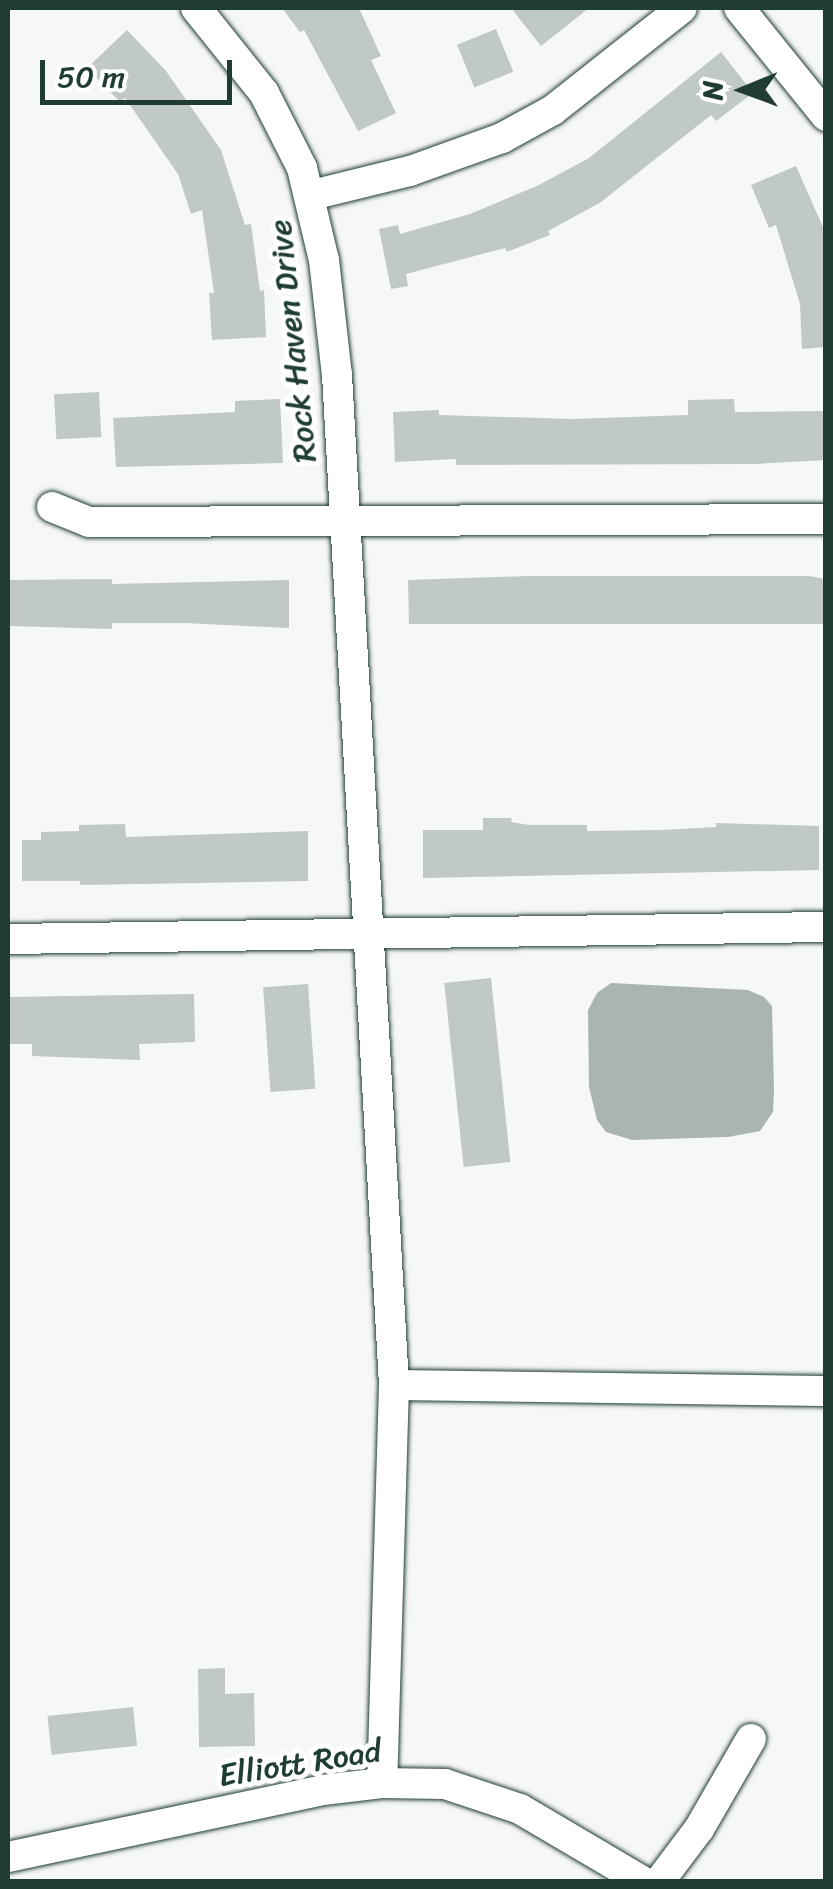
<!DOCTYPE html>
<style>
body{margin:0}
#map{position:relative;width:833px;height:1889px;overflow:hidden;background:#f6f7f7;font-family:Sriracha,sans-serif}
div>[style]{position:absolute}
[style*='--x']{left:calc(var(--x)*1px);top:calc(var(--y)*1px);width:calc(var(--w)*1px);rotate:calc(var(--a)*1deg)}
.water>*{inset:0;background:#aab5b1}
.building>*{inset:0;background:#c0c9c6;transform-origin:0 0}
.roads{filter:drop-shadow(0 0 2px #1f3d34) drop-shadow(0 0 2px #1f3d34)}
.minor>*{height:30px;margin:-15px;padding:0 15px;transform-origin:15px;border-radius:15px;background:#fff}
span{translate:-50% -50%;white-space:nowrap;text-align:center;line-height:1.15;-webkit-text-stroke:10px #fff;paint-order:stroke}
.street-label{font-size:32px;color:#1f3d34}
.frame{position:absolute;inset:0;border:10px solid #1f3d34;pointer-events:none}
.north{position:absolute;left:693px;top:40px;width:100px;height:100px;-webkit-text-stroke:8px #fff;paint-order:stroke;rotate:269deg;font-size:28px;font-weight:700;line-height:40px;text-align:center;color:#1f3d34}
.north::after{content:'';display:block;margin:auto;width:35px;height:45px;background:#1f3d34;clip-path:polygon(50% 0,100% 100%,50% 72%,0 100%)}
.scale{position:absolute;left:40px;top:60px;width:192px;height:45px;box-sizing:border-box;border:5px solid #1f3d34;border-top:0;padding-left:12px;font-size:30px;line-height:35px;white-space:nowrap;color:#1f3d34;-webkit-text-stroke:8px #fff;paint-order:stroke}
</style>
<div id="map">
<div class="water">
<div style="clip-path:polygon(611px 983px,748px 990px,764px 997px,772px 1006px,774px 1091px,773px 1112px,760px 1131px,728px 1137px,632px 1140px,606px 1132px,597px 1120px,589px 1087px,588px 1010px,597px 993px)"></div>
</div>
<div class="building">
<div style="clip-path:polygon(282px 8px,359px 8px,381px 56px,371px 60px,396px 113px,358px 131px,304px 30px,300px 32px)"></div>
<div style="clip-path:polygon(511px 8px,589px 8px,541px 46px)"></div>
<div style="left:496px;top:29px;width:46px;height:42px;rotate:68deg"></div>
<div style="clip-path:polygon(127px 30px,166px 71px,221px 150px,245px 225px,251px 224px,260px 291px,264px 290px,266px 337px,212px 340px,209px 293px,214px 293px,202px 210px,191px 214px,178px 174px,125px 98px,120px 102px,87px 68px)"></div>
<div style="clip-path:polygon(721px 52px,753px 93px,716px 121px,711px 115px,601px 202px,548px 231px,550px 235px,507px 252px,505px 248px,406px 274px,408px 286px,391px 289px,379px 229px,398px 225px,400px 234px,470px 214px,539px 185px,589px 158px)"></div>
<div style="clip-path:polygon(796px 166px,826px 234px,826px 347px,802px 349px,800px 304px,776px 225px,769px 228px,751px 185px)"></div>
<div style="left:99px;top:392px;width:45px;height:45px;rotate:87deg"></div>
<div style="clip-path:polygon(280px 399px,283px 463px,116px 467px,113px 418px,235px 412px,235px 401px)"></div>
<div style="clip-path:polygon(734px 399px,735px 412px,826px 411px,826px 460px,754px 464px,456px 465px,456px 459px,395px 462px,393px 412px,439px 410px,439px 415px,572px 419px,688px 415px,688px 400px)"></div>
<div style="clip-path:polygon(528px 576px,809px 576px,826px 579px,826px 624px,409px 624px,408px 580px)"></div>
<div style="clip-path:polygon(112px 579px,112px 584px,289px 580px,289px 628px,184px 623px,112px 623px,112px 629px,9px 626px,9px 580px)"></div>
<div style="clip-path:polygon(483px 818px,512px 818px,511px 822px,529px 825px,587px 825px,587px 831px,661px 830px,716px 827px,716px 823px,819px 826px,819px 870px,423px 878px,423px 830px,483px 830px)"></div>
<div style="clip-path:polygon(125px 824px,126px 837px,308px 831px,308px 881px,80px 885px,80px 881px,22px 881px,22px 840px,41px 840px,41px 832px,79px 831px,79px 825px)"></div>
<div style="left:491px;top:978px;width:185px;height:47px;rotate:84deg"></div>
<div style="left:308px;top:984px;width:105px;height:45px;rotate:86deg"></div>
<div style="clip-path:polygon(194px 994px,195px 1042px,139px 1044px,140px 1060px,32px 1056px,32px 1044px,8px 1044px,8px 997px)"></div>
<div style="clip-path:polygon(225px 1668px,225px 1694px,254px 1693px,255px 1746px,199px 1747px,198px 1669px)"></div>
<div style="left:133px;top:1707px;width:39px;height:86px;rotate:84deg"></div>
</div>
<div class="roads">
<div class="minor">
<div style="--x:196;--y:8;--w:109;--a:51.3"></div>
<div style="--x:264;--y:93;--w:84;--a:63.1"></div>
<div style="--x:302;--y:168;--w:95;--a:76.6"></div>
<div style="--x:324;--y:260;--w:116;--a:83.6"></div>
<div style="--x:337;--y:375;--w:1012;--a:86.77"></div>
<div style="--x:394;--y:1385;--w:398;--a:91.7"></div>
<div style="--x:739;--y:8;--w:139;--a:51.1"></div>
<div style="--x:312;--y:195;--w:101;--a:-13.8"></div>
<div style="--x:410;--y:171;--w:98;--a:-19.7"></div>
<div style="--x:502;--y:138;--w:58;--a:-28.8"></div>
<div style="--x:553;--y:110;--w:164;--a:-38.3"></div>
<div style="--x:52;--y:507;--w:40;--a:22"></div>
<div style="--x:89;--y:522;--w:737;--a:-0.23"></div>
<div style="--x:8;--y:939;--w:818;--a:-0.84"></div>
<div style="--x:394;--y:1385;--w:432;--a:0.8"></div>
<div style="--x:8;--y:1857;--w:322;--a:-12"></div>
<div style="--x:323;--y:1790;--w:59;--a:-6.8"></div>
<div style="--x:382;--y:1783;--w:63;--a:0.9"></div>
<div style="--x:445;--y:1784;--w:79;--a:18.4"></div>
<div style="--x:520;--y:1809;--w:144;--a:30.5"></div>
<div style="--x:659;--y:1882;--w:66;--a:-53"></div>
<div style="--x:699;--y:1829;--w:104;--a:-60"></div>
</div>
</div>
<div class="street-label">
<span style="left:293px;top:341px;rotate:-96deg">Rock Haven Drive</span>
<span style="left:300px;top:1764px;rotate:-9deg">Elliott Road</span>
</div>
<div class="frame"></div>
<div class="north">N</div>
<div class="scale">50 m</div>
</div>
